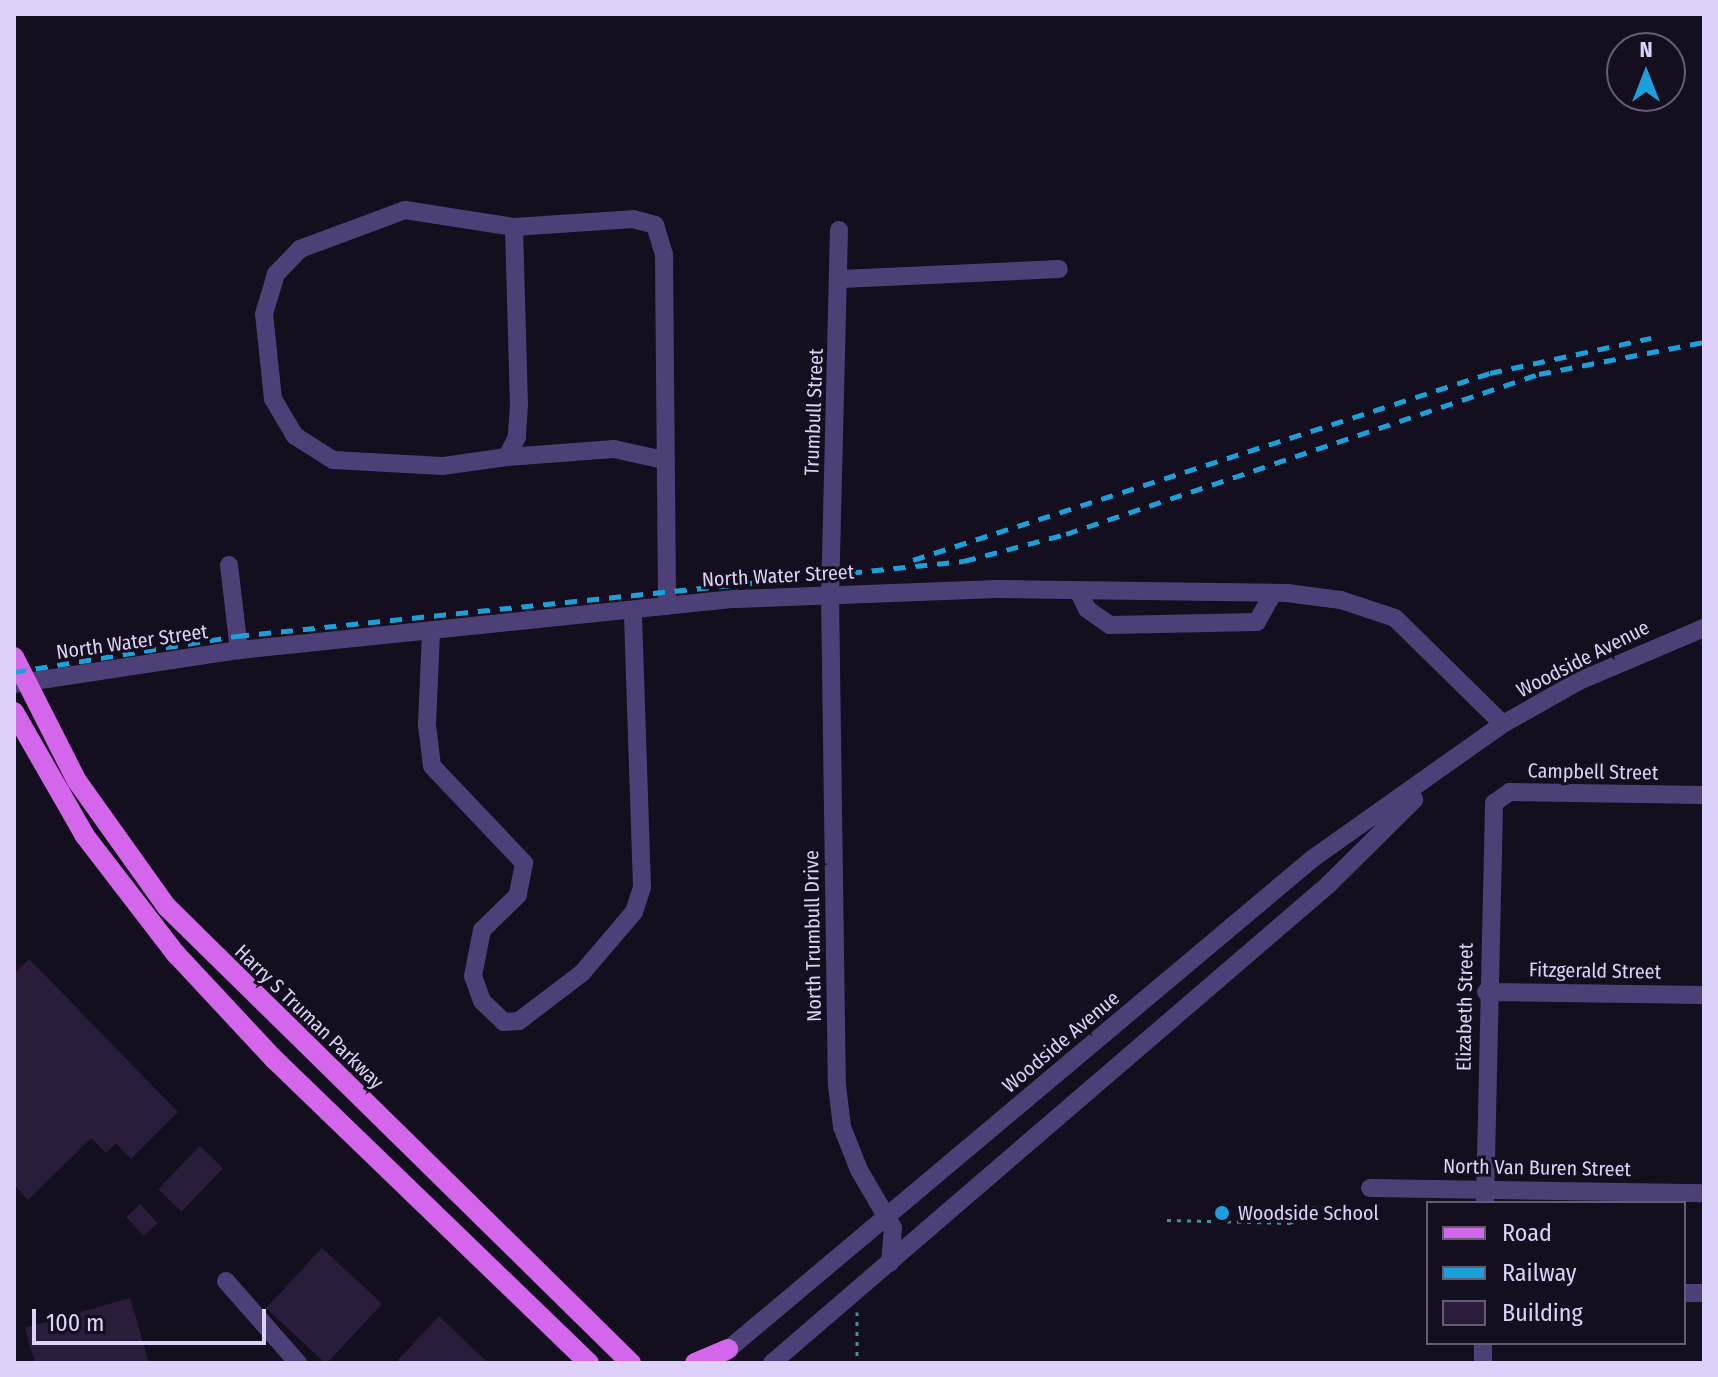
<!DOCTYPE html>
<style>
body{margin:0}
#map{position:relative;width:1718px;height:1377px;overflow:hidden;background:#140f1e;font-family:"Fira Sans Condensed",sans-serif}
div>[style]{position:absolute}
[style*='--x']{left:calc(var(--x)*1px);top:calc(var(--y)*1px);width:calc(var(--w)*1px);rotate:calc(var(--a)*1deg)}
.building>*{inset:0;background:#2a1d3c;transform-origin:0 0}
.path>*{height:3px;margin-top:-1.5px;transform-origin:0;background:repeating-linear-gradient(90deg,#3d93a2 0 4px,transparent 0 10px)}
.minor>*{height:18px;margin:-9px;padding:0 9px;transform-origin:9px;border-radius:9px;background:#4d4077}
.major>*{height:20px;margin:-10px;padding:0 10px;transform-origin:10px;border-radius:10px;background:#d466eb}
.rail>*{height:5px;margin-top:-2.5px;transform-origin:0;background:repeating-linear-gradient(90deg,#1da0da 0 12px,transparent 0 22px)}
.dots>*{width:22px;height:22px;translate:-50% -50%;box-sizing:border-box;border:4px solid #140f1e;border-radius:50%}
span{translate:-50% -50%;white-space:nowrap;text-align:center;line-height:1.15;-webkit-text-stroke:6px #140f1e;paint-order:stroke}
.street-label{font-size:20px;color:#ded1f9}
.poi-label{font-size:20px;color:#ded1f9}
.left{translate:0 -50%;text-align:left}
.frame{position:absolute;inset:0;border:16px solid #ded1f9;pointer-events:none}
.legend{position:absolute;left:1426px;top:1201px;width:260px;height:144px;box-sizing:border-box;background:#140f1e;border:2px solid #655d76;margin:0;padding:10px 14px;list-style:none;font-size:24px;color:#ded1f9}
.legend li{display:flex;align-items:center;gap:16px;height:40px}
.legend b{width:40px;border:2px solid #655d76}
.north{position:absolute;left:1606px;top:32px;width:80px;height:80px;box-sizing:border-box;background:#140f1e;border:2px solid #655d76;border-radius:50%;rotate:0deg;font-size:22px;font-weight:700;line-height:32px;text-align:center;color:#ded1f9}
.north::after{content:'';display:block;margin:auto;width:28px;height:36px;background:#1da0da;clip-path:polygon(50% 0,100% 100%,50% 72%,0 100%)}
.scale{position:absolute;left:32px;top:1309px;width:234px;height:36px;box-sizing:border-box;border:4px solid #ded1f9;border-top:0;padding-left:10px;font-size:24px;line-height:28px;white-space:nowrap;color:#ded1f9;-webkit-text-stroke:6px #140f1e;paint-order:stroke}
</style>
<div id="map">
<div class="building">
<div style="clip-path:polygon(29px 959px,178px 1112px,131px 1159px,116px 1143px,106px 1153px,91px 1138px,28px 1200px,14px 1185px,14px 974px)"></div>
<div style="left:200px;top:1146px;width:32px;height:60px;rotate:44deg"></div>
<div style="left:140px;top:1204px;width:26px;height:19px;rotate:47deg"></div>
<div style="left:322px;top:1248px;width:82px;height:82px;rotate:43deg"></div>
<div style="clip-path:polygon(130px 1298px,149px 1363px,35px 1363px,25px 1328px)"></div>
<div style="clip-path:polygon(439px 1316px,488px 1363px,395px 1363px)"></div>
</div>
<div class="path">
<div style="--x:1167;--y:1220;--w:124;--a:1.4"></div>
<div style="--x:1291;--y:1223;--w:26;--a:-37"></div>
<div style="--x:1312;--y:1207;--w:20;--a:0"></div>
<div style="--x:857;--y:1312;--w:49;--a:90"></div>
</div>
<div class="minor">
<div style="--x:514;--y:227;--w:178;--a:88.4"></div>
<div style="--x:519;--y:405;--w:32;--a:94"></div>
<div style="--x:517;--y:437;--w:22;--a:117"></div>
<div style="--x:507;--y:457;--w:66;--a:172.1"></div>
<div style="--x:442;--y:466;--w:109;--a:-176.8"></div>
<div style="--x:333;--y:460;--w:45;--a:-147.7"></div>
<div style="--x:295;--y:436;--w:43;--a:-120.7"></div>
<div style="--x:273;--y:399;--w:85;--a:-96"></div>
<div style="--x:264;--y:314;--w:42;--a:-73.3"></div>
<div style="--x:276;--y:274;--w:35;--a:-46"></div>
<div style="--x:300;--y:249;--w:112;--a:-20.4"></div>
<div style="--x:405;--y:210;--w:110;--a:8.9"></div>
<div style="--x:514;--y:227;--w:119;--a:-3.8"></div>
<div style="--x:633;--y:219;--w:23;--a:15"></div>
<div style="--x:655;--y:225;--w:31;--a:73"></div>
<div style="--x:664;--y:255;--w:351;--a:89.5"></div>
<div style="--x:839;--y:230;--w:364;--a:91.4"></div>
<div style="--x:830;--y:594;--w:491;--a:89.2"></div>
<div style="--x:837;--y:1085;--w:42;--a:83.2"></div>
<div style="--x:842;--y:1127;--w:46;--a:68.4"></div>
<div style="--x:859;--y:1170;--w:67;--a:59.6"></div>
<div style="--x:893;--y:1228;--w:35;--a:95"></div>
<div style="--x:841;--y:279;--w:218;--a:-2.6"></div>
<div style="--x:507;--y:457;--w:107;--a:-4.3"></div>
<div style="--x:614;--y:449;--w:51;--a:12.4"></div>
<div style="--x:229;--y:565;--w:86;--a:83.3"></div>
<div style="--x:1078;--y:591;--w:20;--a:63"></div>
<div style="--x:1087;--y:609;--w:28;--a:35"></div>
<div style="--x:1110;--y:625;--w:147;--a:-1.2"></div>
<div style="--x:1257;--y:622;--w:33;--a:-61"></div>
<div style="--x:431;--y:633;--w:92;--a:92.5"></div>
<div style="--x:427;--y:725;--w:41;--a:83"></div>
<div style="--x:432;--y:766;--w:134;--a:46.5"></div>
<div style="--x:524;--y:863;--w:33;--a:101"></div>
<div style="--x:518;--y:895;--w:50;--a:135.8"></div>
<div style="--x:482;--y:930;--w:47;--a:101.1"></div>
<div style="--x:473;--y:976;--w:27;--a:70"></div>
<div style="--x:482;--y:1001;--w:30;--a:44"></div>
<div style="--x:504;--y:1022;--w:15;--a:-4"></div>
<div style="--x:519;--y:1021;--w:79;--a:-37.3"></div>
<div style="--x:582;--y:973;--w:80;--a:-49.6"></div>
<div style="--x:634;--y:912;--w:26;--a:-72"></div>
<div style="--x:642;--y:887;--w:277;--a:-91.9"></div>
<div style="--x:14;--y:684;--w:228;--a:-8.6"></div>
<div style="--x:239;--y:650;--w:500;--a:-5.9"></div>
<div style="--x:736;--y:599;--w:261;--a:-2.2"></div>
<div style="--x:997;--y:589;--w:290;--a:0.8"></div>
<div style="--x:1287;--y:593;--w:54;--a:7.4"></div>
<div style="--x:1341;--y:600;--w:57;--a:18.4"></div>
<div style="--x:1395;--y:618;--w:151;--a:44.5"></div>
<div style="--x:1486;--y:992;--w:218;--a:0.8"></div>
<div style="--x:1370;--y:1188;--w:334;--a:0.9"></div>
<div style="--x:1485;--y:1203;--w:400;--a:-88.7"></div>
<div style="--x:1494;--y:803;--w:19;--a:-35"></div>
<div style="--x:1510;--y:792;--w:194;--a:0.9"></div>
<div style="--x:226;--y:1281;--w:109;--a:48.7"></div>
<div style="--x:1684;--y:1293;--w:20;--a:0"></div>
<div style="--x:718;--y:1358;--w:776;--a:-40.03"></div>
<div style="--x:1312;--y:859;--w:234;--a:-35.3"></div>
<div style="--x:1503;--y:724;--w:87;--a:-29.5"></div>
<div style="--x:1579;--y:681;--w:136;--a:-23"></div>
<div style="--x:772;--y:1363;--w:735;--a:-40.69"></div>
<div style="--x:1329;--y:884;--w:120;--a:-44.7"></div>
<div style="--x:1483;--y:1363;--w:20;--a:-90"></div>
</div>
<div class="major">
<div style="--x:14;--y:657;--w:139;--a:63.1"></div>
<div style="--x:77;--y:781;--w:155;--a:54.5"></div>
<div style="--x:167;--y:907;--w:651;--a:44.5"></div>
<div style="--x:14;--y:712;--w:143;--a:60.2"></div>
<div style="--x:85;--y:836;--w:149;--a:52.4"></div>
<div style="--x:176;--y:954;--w:144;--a:47"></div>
<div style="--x:274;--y:1059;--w:438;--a:44"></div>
<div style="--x:695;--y:1363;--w:36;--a:-23"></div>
</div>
<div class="rail">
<div style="--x:913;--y:560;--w:607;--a:-17.96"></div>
<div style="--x:1490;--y:373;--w:165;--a:-12.3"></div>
<div style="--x:14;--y:672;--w:226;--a:-9.2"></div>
<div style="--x:237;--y:636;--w:731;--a:-5.89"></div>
<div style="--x:964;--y:561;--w:106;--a:-14.8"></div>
<div style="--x:1066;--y:534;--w:499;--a:-18.7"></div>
<div style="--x:1539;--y:374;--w:168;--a:-11"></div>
</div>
<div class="dots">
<div style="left:1222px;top:1213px;background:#1da0da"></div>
</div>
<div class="street-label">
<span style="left:814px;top:412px;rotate:-88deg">Trumbull Street</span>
<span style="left:778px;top:576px;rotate:-3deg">North Water Street</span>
<span style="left:132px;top:642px;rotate:-8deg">North Water Street</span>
<span style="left:1583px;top:659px;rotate:-27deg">Woodside Avenue</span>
<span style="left:1593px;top:772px;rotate:1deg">Campbell Street</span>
<span style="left:813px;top:936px;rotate:-91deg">North Trumbull Drive</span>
<span style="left:1595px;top:971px;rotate:1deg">Fitzgerald Street</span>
<span style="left:1465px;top:1007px;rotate:-89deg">Elizabeth Street</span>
<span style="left:309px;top:1017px;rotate:44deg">Harry S Truman Parkway</span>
<span style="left:1061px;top:1042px;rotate:-40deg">Woodside Avenue</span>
<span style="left:1537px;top:1168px;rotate:1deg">North Van Buren Street</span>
</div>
<div class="poi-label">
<span class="left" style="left:1238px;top:1213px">Woodside School</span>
</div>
<div class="frame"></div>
<ul class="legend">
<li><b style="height:10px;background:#d466eb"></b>Road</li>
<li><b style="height:10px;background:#1da0da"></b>Railway</li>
<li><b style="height:22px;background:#2a1d3c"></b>Building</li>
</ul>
<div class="north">N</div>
<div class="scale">100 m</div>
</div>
